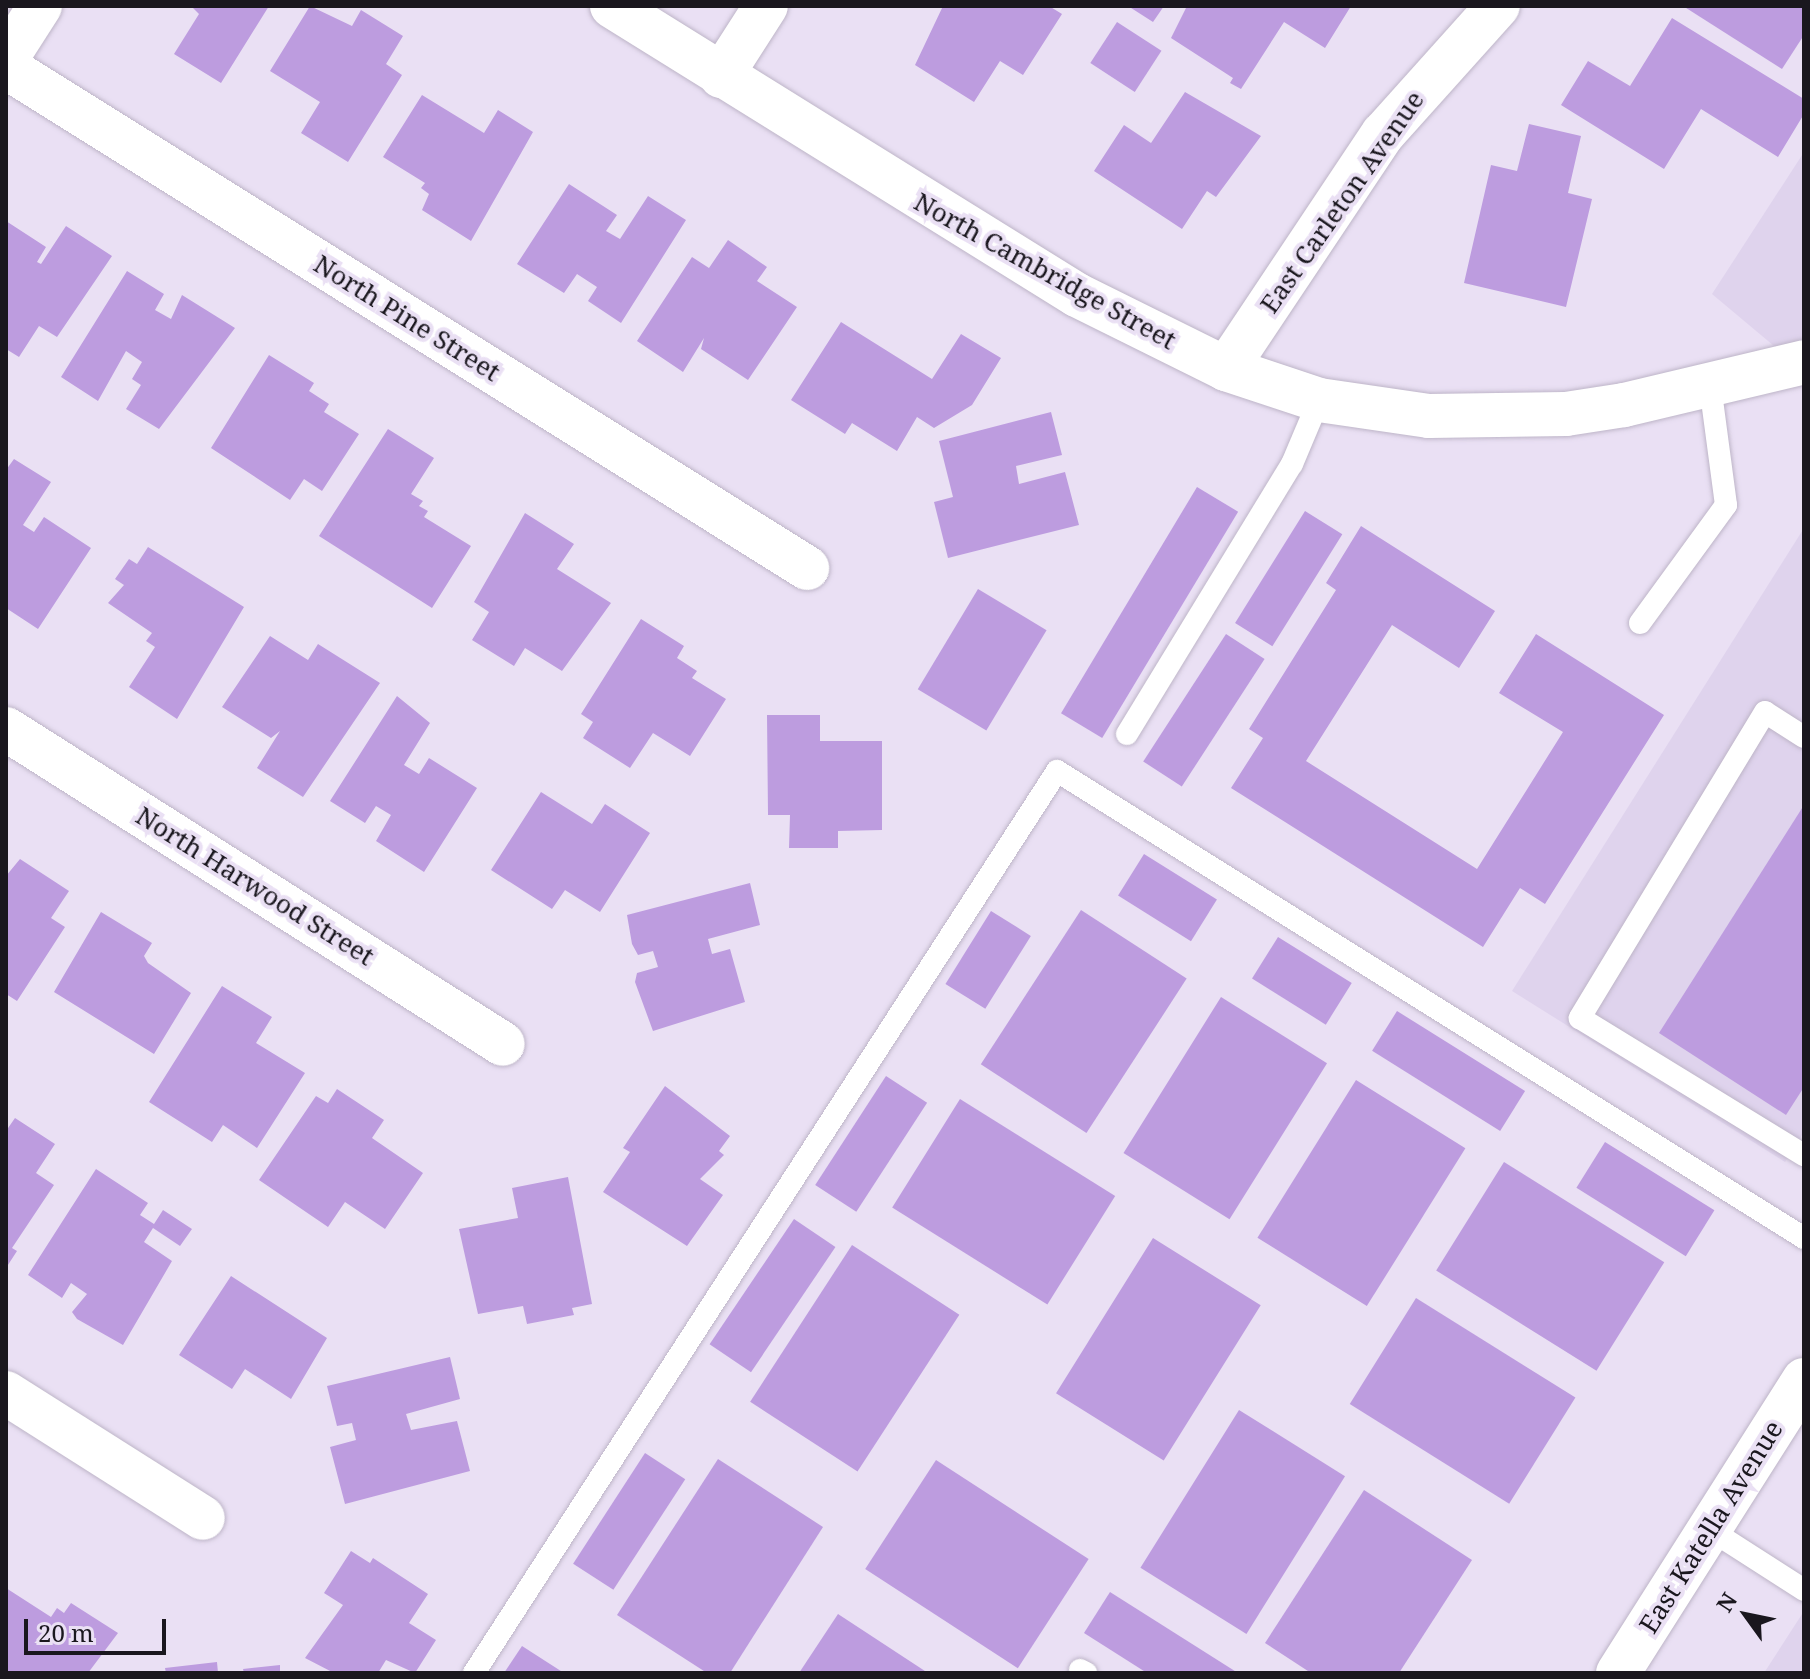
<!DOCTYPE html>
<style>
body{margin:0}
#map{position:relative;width:1810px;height:1679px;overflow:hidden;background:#eae0f4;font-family:"Noto Serif",serif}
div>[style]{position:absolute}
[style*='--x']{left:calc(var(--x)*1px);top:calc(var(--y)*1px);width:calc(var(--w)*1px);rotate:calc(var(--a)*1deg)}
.built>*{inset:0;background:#dfd3ed}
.building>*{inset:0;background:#bd9cdf;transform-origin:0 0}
.roads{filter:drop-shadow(0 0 2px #beb5c8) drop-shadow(0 0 2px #beb5c8)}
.service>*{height:22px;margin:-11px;padding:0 11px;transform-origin:11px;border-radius:11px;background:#fff}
.minor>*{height:44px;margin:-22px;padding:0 22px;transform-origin:22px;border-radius:22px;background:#fff}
.tertiary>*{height:44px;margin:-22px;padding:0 22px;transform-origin:22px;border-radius:22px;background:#fff}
.primary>*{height:44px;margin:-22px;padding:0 22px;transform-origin:22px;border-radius:22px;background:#fff}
span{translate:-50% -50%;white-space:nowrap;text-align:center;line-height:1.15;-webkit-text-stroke:8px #eae0f4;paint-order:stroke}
.street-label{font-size:26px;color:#1a171e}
.frame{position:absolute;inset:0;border:8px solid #1a171e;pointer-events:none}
.north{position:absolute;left:1706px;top:1575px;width:80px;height:80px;-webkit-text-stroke:6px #eae0f4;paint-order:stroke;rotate:303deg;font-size:22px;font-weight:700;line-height:32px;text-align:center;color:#1a171e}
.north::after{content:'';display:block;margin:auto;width:28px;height:36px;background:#1a171e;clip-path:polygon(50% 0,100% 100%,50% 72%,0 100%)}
.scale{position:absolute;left:24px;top:1619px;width:142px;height:36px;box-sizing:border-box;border:4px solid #1a171e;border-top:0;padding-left:10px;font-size:24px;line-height:28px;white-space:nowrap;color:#1a171e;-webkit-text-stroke:6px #eae0f4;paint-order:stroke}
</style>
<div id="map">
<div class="built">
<div style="clip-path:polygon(1804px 152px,1804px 371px,1712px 294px)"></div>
<div style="clip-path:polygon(1804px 528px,1804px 1132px,1785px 1162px,1512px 991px)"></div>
<div style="clip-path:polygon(1804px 1611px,1804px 1673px,1764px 1673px)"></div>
</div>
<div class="building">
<div style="clip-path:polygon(191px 6px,269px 6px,221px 83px,174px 54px,199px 14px)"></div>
<div style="clip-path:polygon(310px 6px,352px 26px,361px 10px,403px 36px,386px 64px,402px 75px,348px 162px,301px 133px,320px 102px,270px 71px)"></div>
<div style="clip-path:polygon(943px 6px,1049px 6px,1062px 14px,1023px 75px,1000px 61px,974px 102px,915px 65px)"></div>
<div style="clip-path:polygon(1128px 6px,1164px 6px,1153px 22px)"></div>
<div style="clip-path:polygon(1187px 6px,1351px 6px,1325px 48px,1284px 22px,1241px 89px,1230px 83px,1233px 78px,1171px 38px)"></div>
<div style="clip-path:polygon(1683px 6px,1804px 6px,1804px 35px,1782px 69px)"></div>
<div style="clip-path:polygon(1672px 18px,1804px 99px,1804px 114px,1778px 157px,1701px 109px,1664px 169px,1561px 105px,1588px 61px,1630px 86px)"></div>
<div style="left:1117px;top:22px;width:53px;height:49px;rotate:33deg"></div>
<div style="clip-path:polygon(1185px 92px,1261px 136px,1216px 197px,1207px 191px,1182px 229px,1094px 171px,1124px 125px,1151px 143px)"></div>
<div style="clip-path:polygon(422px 95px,484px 133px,498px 110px,533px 132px,471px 241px,422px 210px,429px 194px,421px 188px,425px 183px,383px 157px)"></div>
<div style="clip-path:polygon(1529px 124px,1581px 136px,1568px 193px,1592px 199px,1566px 307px,1464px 283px,1491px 165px,1517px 171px)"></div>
<div style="clip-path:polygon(569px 184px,617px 215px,606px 231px,620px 239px,648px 196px,686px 220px,621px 323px,588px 301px,597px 287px,577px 274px,564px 293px,517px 264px)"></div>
<div style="clip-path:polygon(6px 221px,46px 247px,37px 262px,41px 264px,66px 226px,112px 256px,57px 337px,39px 326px,19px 357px,6px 349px)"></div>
<div style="clip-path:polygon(728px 240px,767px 267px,757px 281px,797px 307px,748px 380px,701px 349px,704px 338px,683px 372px,637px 341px,692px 257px,709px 268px)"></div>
<div style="clip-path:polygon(127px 271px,164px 294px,155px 310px,171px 319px,182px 295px,235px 328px,159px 429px,126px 409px,141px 385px,132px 379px,142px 362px,126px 351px,98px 401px,61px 377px)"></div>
<div style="clip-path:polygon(841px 322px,932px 379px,961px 334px,1001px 358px,972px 405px,934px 428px,917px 417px,897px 451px,852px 423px,845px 434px,791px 400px)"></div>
<div style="clip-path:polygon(269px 355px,314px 383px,309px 391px,329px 404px,324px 412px,359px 434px,322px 491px,304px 479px,290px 500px,211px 448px)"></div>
<div style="clip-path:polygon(1051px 412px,1062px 455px,1016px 466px,1019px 484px,1065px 472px,1079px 525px,948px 558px,934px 502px,953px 497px,939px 441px)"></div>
<div style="clip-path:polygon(388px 429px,434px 458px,411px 494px,423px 501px,419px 506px,428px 511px,424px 517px,471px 546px,432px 608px,319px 536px)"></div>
<div style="clip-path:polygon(14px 459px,51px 482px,23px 525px,34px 532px,44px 517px,91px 548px,38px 629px,6px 608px,6px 470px)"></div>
<div style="left:1197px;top:487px;width:48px;height:264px;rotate:31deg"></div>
<div style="left:1305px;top:511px;width:44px;height:132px;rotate:32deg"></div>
<div style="clip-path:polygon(525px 513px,574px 544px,557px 569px,611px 603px,562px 671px,525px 648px,514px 666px,472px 640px,489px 612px,474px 602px)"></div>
<div style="clip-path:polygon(1361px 526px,1495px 611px,1459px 668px,1392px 625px,1306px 761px,1477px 869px,1563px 732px,1499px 693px,1536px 634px,1664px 715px,1545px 904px,1520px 888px,1483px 947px,1231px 788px,1263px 738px,1249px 729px,1336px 590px,1326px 583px)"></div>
<div style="clip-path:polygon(148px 547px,244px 607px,177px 719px,129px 687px,155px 647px,146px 641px,152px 633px,108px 603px,124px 585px,115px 579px,129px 559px,137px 564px)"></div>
<div style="left:978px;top:589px;width:80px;height:117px;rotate:31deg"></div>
<div style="clip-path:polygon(641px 619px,684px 646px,677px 658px,697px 671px,692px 678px,726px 699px,690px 756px,653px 733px,630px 768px,583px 738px,593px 722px,581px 714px)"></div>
<div style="left:1226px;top:634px;width:46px;height:152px;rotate:33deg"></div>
<div style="clip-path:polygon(270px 636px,308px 660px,318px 644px,380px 683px,303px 797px,257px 768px,280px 731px,271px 738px,222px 707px)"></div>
<div style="clip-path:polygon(397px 696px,430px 723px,404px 765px,419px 774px,429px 758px,477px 788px,424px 872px,376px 841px,391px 815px,376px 806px,365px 823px,330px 801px)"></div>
<div style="clip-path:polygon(767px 715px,820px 715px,820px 741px,882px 741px,882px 830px,838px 831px,838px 848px,789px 848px,790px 815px,768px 815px)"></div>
<div style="clip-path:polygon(541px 792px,592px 824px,605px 804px,650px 833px,600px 912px,565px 890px,552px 909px,491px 870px)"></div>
<div style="clip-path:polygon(1804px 805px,1804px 1087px,1786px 1115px,1659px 1033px)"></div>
<div style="left:1144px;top:854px;width:86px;height:49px;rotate:32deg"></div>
<div style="clip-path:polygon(20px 859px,69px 891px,51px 918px,65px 927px,17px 1001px,6px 994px,6px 876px)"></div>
<div style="clip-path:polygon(750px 883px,760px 925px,708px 939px,712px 954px,730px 949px,745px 1002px,653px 1031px,635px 982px,637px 973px,658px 967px,653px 951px,638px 955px,632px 944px,627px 915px)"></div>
<div style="left:1081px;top:910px;width:126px;height:184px;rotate:33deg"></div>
<div style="left:991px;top:911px;width:47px;height:86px;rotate:32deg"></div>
<div style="clip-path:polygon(101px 912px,152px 943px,144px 956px,148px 963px,191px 993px,154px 1054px,54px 992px)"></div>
<div style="left:1278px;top:937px;width:87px;height:49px;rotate:32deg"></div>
<div style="clip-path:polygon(222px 986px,272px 1017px,256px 1043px,305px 1073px,257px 1148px,223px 1125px,212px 1142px,149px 1102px)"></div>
<div style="left:1221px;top:997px;width:125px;height:184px;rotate:32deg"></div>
<div style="left:1397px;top:1011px;width:151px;height:47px;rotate:32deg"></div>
<div style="left:886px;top:1076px;width:49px;height:130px;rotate:33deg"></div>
<div style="left:1356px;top:1080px;width:129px;height:186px;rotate:32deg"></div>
<div style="clip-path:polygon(665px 1086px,730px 1136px,719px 1151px,724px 1155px,700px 1179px,723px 1195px,687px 1246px,603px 1192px,630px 1152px,623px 1148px)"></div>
<div style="clip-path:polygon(337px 1089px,384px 1120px,372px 1138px,423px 1173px,385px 1229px,345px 1202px,328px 1227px,259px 1180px,316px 1096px,328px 1103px)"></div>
<div style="left:960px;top:1099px;width:183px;height:128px;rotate:32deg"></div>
<div style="clip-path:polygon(15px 1118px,55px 1144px,36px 1173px,54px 1185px,12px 1248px,17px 1251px,6px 1268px,6px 1131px)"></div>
<div style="left:1605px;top:1142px;width:129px;height:54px;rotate:32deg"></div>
<div style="left:1504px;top:1162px;width:189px;height:128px;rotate:32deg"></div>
<div style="clip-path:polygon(96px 1169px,148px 1203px,140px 1215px,154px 1224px,163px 1210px,192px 1229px,180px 1246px,153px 1228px,144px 1242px,172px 1261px,123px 1345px,77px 1319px,72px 1312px,87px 1294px,71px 1283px,62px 1298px,28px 1275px)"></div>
<div style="clip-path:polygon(568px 1177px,592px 1304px,572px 1308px,574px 1315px,527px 1324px,523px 1306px,478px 1314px,459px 1229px,518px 1218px,512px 1188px)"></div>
<div style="left:794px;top:1219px;width:50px;height:151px;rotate:34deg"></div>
<div style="left:1153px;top:1238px;width:127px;height:183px;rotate:32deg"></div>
<div style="left:852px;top:1245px;width:128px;height:187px;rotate:33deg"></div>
<div style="clip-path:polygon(231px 1276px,327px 1338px,291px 1399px,245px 1369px,232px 1389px,179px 1355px)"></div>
<div style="left:1416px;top:1298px;width:188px;height:125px;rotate:32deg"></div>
<div style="clip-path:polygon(450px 1357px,460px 1399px,406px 1414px,411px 1430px,457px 1421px,470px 1471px,345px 1504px,330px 1447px,356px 1440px,352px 1423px,337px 1426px,327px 1386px)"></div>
<div style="left:1239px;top:1410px;width:125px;height:186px;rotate:32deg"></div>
<div style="left:645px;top:1453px;width:48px;height:132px;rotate:33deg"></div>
<div style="clip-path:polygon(718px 1459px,823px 1527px,730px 1673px,707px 1673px,617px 1615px)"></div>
<div style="left:936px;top:1460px;width:182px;height:130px;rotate:33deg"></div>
<div style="clip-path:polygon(1364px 1490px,1472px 1560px,1399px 1673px,1311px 1673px,1265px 1643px)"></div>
<div style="clip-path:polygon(351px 1551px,370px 1563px,373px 1558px,428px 1594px,409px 1623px,436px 1640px,415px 1673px,386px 1660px,378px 1673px,334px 1673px,305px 1658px,343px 1605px,324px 1593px)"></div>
<div style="clip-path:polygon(6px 1588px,51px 1617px,57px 1608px,64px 1613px,71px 1603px,118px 1633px,88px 1673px,6px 1673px)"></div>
<div style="clip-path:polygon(1110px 1592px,1238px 1673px,1147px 1673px,1084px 1633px)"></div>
<div style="clip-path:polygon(838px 1614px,928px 1673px,799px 1673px)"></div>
<div style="clip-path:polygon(522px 1646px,564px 1673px,504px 1673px)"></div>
<div style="clip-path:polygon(217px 1662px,218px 1673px,166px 1673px,165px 1668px)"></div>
<div style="clip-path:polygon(280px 1665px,280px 1673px,244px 1673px,243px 1669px)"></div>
</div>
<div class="roads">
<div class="service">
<div style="--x:1640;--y:623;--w:146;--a:-53.9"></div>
<div style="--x:1726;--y:505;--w:121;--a:-97.6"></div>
<div style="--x:1127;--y:734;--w:316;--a:-58.6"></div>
<div style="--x:1292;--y:464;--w:69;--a:-67.1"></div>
<div style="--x:1804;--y:737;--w:46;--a:-147.3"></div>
<div style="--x:1765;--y:712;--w:358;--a:121.2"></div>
<div style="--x:1580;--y:1018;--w:263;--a:31.5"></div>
<div style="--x:1709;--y:1529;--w:113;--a:32.7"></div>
<div style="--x:1080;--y:1670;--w:7;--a:27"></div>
<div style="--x:474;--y:1673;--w:1074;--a:-57.12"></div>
<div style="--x:1057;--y:771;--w:881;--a:32.01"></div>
</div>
<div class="minor">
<div style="--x:6;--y:59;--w:63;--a:-57.3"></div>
<div style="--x:6;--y:67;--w:945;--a:32.02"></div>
<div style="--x:721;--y:76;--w:83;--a:-57.3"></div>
<div style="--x:1226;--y:369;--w:283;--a:-56.3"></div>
<div style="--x:1383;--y:134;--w:172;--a:-48.1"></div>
<div style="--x:6;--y:729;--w:588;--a:32.37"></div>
<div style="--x:6;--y:1393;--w:233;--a:32.4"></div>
</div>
<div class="tertiary">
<div style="--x:612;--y:6;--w:547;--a:31.86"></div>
<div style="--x:1077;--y:295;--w:166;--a:26.4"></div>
<div style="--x:1226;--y:369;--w:98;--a:18.4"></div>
<div style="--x:1319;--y:400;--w:111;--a:8.3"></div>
<div style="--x:1429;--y:416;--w:137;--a:-0.8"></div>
<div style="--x:1566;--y:414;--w:59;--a:-8.8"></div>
<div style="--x:1624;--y:405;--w:185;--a:-13.4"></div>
</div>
<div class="primary">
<div style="--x:1618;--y:1673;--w:347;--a:-57.6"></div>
</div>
</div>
<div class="street-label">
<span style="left:1342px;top:202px;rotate:-55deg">East Carleton Avenue</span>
<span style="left:1045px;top:271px;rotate:29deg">North Cambridge Street</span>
<span style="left:407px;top:318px;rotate:32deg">North Pine Street</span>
<span style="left:255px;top:886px;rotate:32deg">North Harwood Street</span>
<span style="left:1711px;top:1527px;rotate:-58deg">East Katella Avenue</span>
</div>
<div class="frame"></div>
<div class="north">N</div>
<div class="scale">20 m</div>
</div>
